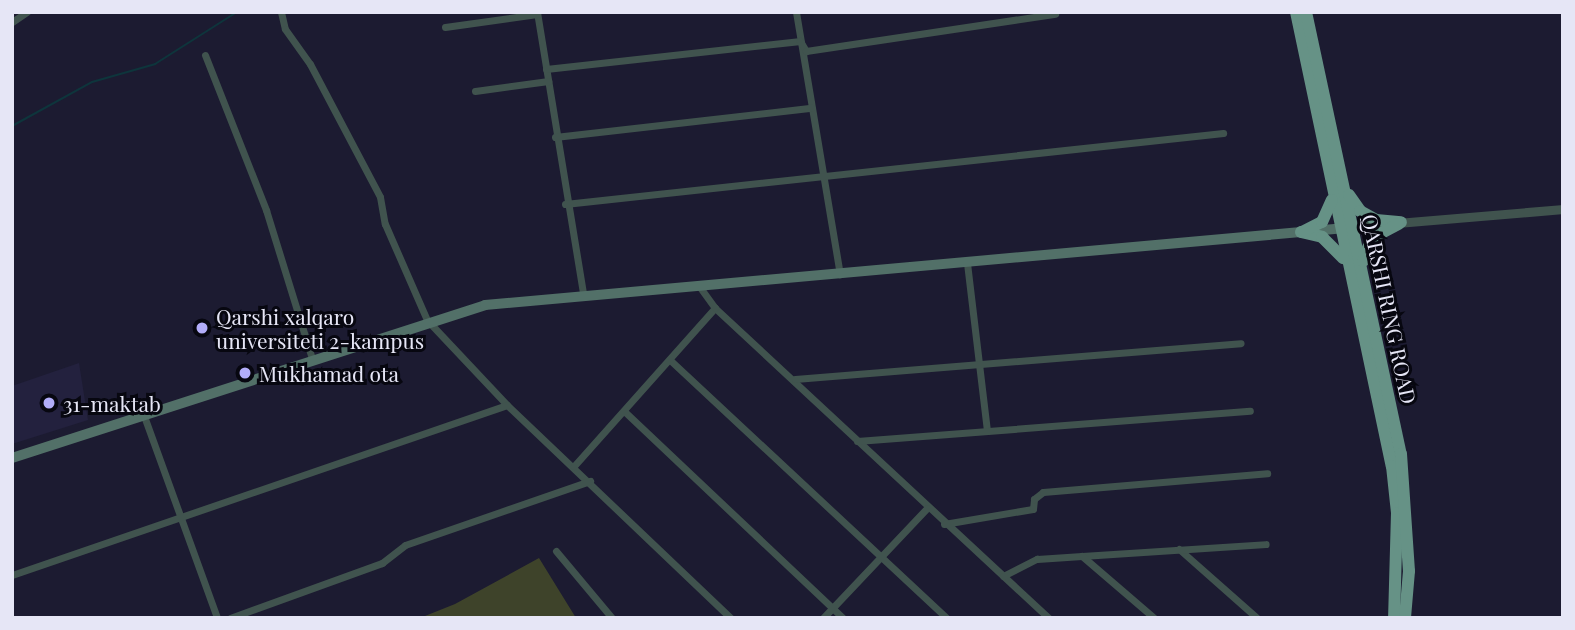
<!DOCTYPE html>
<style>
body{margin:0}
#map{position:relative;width:1575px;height:630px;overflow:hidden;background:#1c1b31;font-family:"Playfair Display",serif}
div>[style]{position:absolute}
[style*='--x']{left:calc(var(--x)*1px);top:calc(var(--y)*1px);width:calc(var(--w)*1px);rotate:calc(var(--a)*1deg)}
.built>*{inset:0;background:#23213e}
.green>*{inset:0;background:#3e432a}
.stream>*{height:2px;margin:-1px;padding:0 1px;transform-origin:1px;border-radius:1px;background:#0e353c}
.minor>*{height:7px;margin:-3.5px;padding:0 3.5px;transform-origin:3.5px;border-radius:3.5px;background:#40534e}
.tertiary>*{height:9px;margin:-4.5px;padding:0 4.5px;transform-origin:4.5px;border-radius:4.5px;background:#40534e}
.secondary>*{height:10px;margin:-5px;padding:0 5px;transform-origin:5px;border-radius:5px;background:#527068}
.trunk>*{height:12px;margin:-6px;padding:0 6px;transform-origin:6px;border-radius:6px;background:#669286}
.dots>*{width:19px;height:19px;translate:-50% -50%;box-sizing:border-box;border:4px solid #070710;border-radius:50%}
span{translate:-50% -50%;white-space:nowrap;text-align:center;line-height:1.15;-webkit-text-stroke:6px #070710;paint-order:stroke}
.street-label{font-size:21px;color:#e6e6f6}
.poi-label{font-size:21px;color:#e6e6f6}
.left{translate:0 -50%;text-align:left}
.frame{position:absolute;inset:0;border:14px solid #e6e6f6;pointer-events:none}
</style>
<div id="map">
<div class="built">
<div style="clip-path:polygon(79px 363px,88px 420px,12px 444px,12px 386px)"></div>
</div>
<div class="green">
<div style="clip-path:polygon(539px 558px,576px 618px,420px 618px,455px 604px)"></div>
</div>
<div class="stream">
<div style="--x:12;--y:126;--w:91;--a:-28.8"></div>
<div style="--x:92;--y:82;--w:66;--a:-15.9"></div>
<div style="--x:155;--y:64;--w:97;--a:-32.4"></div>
</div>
<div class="minor">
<div style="--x:281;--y:12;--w:17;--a:77"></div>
<div style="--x:285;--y:29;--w:43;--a:54.5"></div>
<div style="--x:310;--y:64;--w:150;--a:62.2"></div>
<div style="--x:380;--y:197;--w:27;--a:80"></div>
<div style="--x:385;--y:224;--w:105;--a:66.4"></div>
<div style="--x:427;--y:320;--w:117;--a:46.7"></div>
<div style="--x:507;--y:405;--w:309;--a:43.6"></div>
<div style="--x:537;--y:12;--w:286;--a:80.7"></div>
<div style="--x:796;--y:12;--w:266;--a:80.5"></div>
<div style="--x:12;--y:22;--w:18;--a:-34"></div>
<div style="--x:445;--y:27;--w:93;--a:-8"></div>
<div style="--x:205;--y:55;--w:167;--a:68.5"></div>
<div style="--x:266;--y:210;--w:156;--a:72.8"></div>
<div style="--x:546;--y:69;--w:256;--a:-6.3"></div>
<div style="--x:800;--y:41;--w:12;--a:59"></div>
<div style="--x:806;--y:51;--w:252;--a:-8.5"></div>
<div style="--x:475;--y:91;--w:74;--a:-7.8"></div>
<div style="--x:555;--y:137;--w:258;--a:-6.5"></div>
<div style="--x:565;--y:204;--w:662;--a:-6.16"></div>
<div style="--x:967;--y:263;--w:169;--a:83.2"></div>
<div style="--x:715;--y:308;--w:456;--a:42.9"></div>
<div style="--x:670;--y:360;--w:379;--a:43"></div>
<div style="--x:795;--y:379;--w:447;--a:-4.6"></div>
<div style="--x:624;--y:411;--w:301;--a:43.4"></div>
<div style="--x:144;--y:416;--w:215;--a:70.1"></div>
<div style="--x:857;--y:441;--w:394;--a:-4.4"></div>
<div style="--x:574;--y:466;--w:212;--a:-48.3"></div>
<div style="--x:715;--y:308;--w:29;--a:-126"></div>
<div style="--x:944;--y:524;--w:90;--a:-9.6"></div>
<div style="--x:1033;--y:509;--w:10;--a:-84"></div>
<div style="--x:1034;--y:499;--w:11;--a:-38"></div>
<div style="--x:1043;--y:492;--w:225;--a:-4.8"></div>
<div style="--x:1179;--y:549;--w:104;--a:41.5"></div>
<div style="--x:556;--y:551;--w:87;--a:50.1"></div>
<div style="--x:1082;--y:556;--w:184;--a:-3.7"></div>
<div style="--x:12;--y:575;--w:523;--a:-18.95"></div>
<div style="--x:1003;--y:576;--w:38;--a:-27"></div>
<div style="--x:1037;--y:559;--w:45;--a:-3.8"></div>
<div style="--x:1082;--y:556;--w:95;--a:40.7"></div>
<div style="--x:230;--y:618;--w:162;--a:-19.9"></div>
<div style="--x:382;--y:563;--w:29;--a:-38"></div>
<div style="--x:405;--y:545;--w:196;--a:-19.1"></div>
<div style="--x:823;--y:618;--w:151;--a:-46.6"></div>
</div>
<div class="tertiary">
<div style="--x:1397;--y:223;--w:167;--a:-4.8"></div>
<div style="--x:1353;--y:228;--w:30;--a:-8"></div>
</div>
<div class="secondary">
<div style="--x:12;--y:458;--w:497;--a:-17.9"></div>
<div style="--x:485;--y:305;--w:864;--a:-5.11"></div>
</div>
<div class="trunk">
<div style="--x:1296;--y:12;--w:464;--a:78.1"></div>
<div style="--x:1392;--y:466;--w:47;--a:83.9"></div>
<div style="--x:1397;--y:513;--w:105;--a:91.6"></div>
<div style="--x:1306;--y:12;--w:452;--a:77.9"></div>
<div style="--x:1401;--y:454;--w:117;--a:86.1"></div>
<div style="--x:1409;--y:571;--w:47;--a:94.9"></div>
<div style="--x:1349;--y:195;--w:19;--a:55"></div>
<div style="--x:1360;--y:211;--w:18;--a:29"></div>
<div style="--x:1376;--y:220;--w:25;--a:5"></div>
<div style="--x:1301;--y:232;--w:22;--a:13"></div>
<div style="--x:1322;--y:237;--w:30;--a:45"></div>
<div style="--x:1302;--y:232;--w:22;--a:-27"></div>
<div style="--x:1322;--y:222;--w:24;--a:-66"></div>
<div style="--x:1363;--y:261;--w:25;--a:-69"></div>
<div style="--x:1372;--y:238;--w:30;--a:-28"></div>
</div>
<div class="dots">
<div style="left:202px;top:328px;background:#b2adf9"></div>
<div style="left:245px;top:373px;background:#b2adf9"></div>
<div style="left:49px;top:403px;background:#b2adf9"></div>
</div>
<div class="street-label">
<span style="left:1390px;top:309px;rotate:78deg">QARSHI RING ROAD</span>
</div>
<div class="poi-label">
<span class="left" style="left:216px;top:328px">Qarshi xalqaro<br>universiteti 2-kampus</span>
<span class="left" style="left:259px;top:373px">Mukhamad ota</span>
<span class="left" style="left:63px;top:403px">31-maktab</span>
</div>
<div class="frame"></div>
</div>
